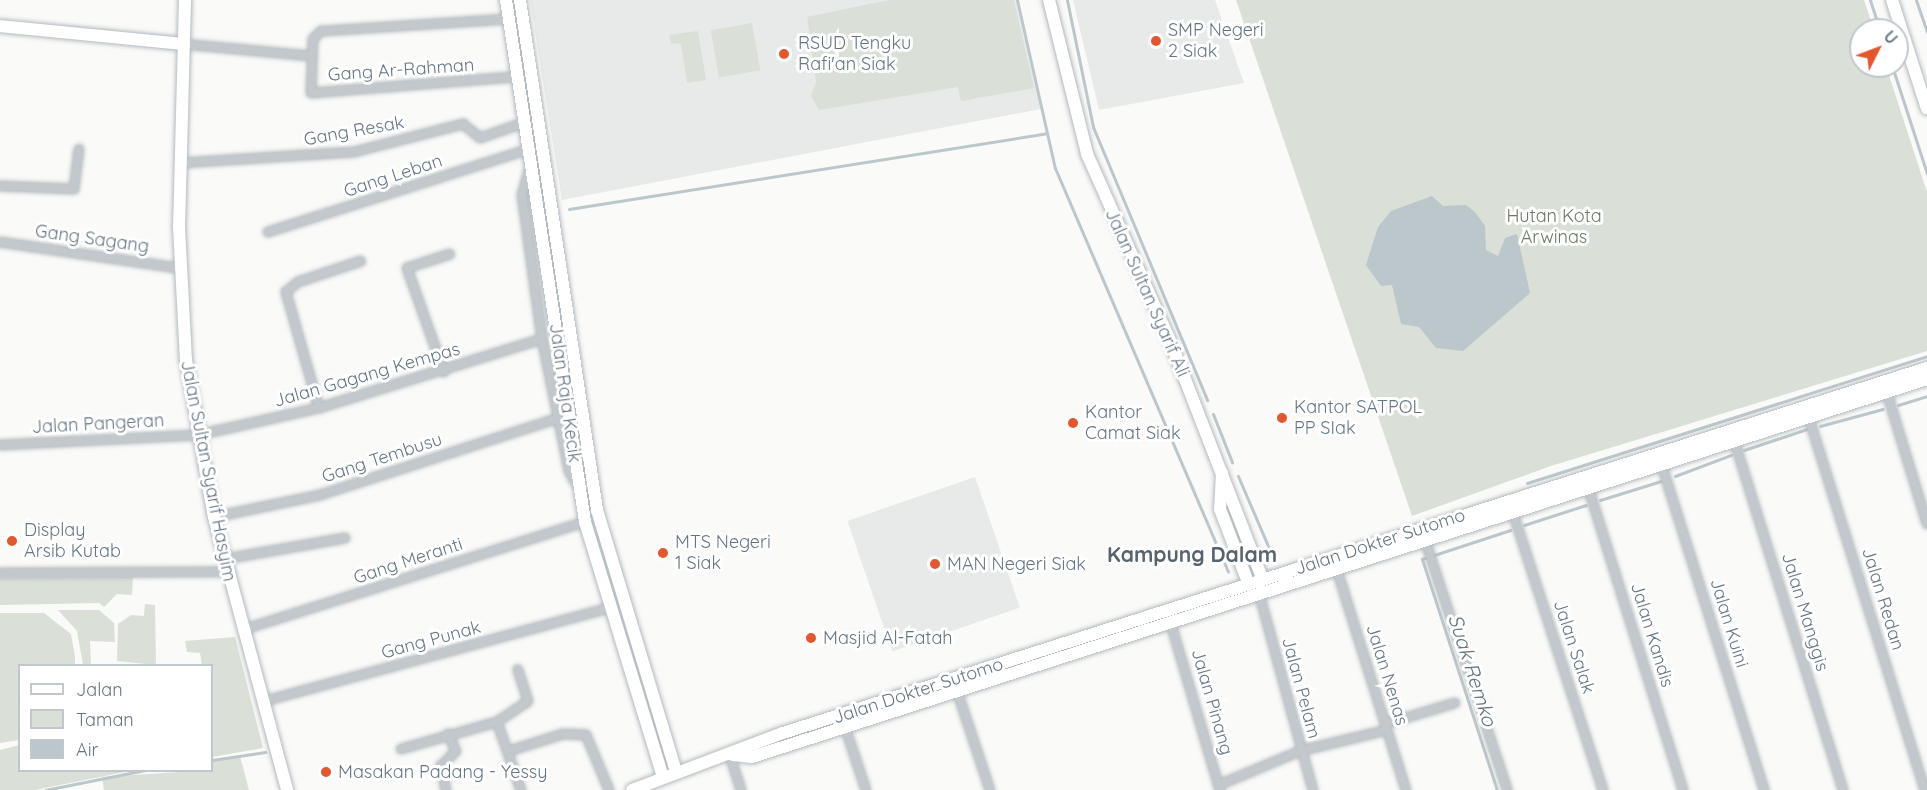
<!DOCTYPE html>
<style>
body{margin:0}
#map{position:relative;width:1927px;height:790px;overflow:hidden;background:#fafaf8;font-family:Quicksand,sans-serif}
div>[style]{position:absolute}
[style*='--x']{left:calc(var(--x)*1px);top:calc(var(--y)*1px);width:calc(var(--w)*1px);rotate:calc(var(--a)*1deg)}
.built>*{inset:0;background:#e8e9e9;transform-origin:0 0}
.green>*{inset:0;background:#dadfd7;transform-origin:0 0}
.water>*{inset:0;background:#bbc7cb}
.stream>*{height:3px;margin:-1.5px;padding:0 1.5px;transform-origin:1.5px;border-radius:1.5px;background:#bbc7cb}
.roads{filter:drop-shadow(0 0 2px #b3babf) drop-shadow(0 0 2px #b3babf)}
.street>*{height:8px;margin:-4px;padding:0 4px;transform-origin:4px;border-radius:4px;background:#c3c8cc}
.secondary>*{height:12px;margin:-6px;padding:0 6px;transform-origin:6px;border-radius:6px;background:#fff}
.dots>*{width:16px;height:16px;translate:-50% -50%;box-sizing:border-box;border:3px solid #fff;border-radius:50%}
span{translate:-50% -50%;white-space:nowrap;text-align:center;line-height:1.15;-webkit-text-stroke:6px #fff;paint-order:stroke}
.poi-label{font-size:18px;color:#657683}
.left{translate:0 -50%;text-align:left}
.street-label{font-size:18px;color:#657683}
.park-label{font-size:18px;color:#687a64}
.water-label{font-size:20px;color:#60757c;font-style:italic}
.quarter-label{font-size:21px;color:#57646e;font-weight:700}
.legend{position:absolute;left:18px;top:664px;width:195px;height:108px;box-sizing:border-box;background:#fff;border:2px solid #c1c8cd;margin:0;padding:8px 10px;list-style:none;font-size:18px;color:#657683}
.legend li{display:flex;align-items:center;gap:12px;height:30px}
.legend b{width:30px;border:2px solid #c1c8cd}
.north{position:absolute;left:1849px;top:18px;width:60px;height:60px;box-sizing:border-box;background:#fff;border:2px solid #c1c8cd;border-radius:50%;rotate:48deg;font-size:16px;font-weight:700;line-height:24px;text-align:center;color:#657683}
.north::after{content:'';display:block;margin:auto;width:21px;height:27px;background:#e4572e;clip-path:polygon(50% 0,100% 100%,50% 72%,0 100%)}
</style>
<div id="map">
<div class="built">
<div style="clip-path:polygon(530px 0,1016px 0,1041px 109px,562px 200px)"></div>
<div style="clip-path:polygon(1073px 0,1215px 0,1244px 83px,1099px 110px)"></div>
<div style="left:975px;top:477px;width:138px;height:135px;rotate:71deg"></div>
</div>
<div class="green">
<div style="clip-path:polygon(889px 0,1014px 0,1034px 88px,961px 101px,958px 87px,819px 110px,811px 96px,816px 82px,807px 17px)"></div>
<div style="clip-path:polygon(1236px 0,1864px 0,1874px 30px,1861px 30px,1861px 66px,1886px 66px,1927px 192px,1927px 351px,1551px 466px,1412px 516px)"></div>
<div style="left:752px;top:23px;width:48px;height:42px;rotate:80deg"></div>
<div style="clip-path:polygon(698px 31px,706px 80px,687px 83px,681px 43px,671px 44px,669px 35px)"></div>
<div style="clip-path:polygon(133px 577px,132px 595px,117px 594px,104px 607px,99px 603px,0 605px,0 578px)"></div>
<div style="clip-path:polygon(145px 604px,155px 605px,156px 665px,117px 661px,118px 624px,131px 615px,144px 616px)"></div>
<div style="clip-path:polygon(58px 610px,99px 610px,114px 623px,115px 642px,90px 641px,91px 665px,83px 665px,77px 631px)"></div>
<div style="clip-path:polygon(0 613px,44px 613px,71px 634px,75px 657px,75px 665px,20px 666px,19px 740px,0 743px)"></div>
<div style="clip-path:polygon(235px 637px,263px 748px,212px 757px,212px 666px,202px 665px,200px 653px,187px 652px,185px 641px)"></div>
<div style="clip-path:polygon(19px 745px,20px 770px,130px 771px,35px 790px,0 790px,0 750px)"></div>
<div style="clip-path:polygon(240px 756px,249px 790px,104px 790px,102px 777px,212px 770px,212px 760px)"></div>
</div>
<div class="water">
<div style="clip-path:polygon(1432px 196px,1443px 206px,1466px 205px,1475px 212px,1485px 226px,1486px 250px,1498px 256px,1505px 238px,1517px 234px,1530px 293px,1463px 351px,1436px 348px,1419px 327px,1401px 324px,1392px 285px,1381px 286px,1366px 265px,1378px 227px,1391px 211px)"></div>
</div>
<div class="stream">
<div style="--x:1017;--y:0;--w:172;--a:77.3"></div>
<div style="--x:1055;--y:168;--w:439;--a:66.8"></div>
<div style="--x:1067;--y:0;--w:130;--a:78.4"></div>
<div style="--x:1093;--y:127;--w:296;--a:67.3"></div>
<div style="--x:1870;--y:0;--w:32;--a:72"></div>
<div style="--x:1916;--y:0;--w:34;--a:71"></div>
<div style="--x:1892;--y:66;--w:114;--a:72"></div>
<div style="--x:569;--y:209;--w:482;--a:-9"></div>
<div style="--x:1898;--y:405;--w:30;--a:-17"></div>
<div style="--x:1213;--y:414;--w:52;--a:68.4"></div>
<div style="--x:1820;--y:426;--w:65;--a:-15.1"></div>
<div style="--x:1744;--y:450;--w:66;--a:-18.4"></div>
<div style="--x:1238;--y:476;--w:84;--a:66.8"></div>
<div style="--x:1675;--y:476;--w:60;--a:-20.6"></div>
<div style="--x:1527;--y:483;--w:420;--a:-17.6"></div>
<div style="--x:1600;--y:500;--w:64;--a:-17.3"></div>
<div style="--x:1524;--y:525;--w:65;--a:-17.9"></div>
<div style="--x:212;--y:760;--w:54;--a:-8.6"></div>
<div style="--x:45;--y:790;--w:102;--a:-11.3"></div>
<div style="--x:1497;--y:790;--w:243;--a:-108"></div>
<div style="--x:1422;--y:559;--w:93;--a:-18.2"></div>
</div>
<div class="roads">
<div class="street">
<div style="--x:509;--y:19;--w:188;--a:176.3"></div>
<div style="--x:321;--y:31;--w:11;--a:135"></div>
<div style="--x:313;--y:39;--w:54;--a:92.1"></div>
<div style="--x:311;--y:93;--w:206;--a:-4.5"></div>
<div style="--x:182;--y:44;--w:130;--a:5.3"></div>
<div style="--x:180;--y:163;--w:174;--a:-3.6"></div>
<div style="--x:354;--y:152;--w:113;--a:-14.4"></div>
<div style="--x:463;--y:124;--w:22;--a:39"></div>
<div style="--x:480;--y:138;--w:46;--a:-19.2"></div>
<div style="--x:530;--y:167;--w:29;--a:106"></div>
<div style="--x:522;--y:195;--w:145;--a:82.1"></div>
<div style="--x:542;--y:339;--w:135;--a:78.4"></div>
<div style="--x:569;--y:471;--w:18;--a:61"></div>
<div style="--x:578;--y:487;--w:14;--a:-8"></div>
<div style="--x:0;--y:186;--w:74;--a:2.3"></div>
<div style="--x:74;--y:189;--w:40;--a:-82.9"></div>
<div style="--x:268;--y:232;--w:272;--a:-17.6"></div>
<div style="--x:0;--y:242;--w:181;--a:8.3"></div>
<div style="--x:444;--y:372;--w:110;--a:-109.6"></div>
<div style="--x:407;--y:268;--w:45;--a:-18"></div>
<div style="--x:1887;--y:393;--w:137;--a:73"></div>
<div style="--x:319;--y:408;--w:121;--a:-105.9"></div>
<div style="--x:286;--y:292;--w:16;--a:-40"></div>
<div style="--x:298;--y:282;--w:66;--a:-18.4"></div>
<div style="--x:1809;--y:418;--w:390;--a:72.7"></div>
<div style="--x:1735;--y:443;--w:363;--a:72.7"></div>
<div style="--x:0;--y:445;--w:198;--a:-2.9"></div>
<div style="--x:198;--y:435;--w:124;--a:-12.6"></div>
<div style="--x:319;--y:408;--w:233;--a:-17.2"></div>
<div style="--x:1662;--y:466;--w:340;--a:72.5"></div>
<div style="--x:1589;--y:490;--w:314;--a:72.6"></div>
<div style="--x:1513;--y:513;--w:291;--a:72"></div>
<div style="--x:214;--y:517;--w:108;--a:-11.7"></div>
<div style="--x:320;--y:495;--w:250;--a:-17.9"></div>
<div style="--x:1425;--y:540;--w:263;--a:71.8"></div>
<div style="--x:225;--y:559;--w:122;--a:-9.9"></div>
<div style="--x:1337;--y:570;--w:231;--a:72.6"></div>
<div style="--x:0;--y:573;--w:227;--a:-0.3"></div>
<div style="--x:1259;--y:593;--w:204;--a:74.7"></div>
<div style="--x:1171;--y:624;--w:173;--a:73.6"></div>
<div style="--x:242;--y:630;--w:360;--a:-17.5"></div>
<div style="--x:957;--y:691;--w:104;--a:71.6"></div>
<div style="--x:261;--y:702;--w:360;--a:-15.1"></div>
<div style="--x:841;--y:715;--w:79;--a:71.6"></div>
<div style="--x:497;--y:722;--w:37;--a:-34"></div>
<div style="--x:528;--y:701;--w:33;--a:-108"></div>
<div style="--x:1385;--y:724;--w:73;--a:-16.7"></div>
<div style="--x:401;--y:749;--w:100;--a:-15.7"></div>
<div style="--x:497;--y:722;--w:72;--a:70.6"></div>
<div style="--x:509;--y:751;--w:57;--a:-17.5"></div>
<div style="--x:563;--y:734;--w:23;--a:2"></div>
<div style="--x:586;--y:735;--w:60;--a:67.3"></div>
<div style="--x:730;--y:756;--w:36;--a:72"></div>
<div style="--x:1219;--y:785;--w:88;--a:-22.8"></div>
<div style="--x:1300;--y:751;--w:89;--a:-13.6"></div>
<div style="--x:446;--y:790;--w:25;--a:-102"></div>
<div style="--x:441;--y:766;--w:21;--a:-45"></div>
<div style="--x:456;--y:751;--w:19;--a:-115"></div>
</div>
<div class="secondary">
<div style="--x:185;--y:0;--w:227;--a:91.5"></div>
<div style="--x:179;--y:227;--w:133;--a:87"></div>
<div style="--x:186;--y:360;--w:159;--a:79.9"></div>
<div style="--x:214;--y:517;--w:283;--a:75"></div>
<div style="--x:506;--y:0;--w:528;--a:81.39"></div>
<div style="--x:585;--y:522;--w:267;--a:73"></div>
<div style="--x:520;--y:0;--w:516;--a:81.41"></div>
<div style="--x:597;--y:510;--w:274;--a:73.2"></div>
<div style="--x:1049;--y:0;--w:159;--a:76.1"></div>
<div style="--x:1087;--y:154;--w:207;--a:66"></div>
<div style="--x:1171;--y:343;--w:254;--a:68.8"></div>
<div style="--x:1892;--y:0;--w:114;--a:72.2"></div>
<div style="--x:0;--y:26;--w:183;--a:5.6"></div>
<div style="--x:1222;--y:473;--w:36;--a:93"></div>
<div style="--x:1220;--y:509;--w:81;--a:69.1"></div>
<div style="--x:733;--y:755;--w:19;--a:6"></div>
<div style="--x:752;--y:757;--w:1234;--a:-17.83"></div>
<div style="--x:632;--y:790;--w:161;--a:-20.7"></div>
<div style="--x:783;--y:733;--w:1201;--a:-17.7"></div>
</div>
</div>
<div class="dots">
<div style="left:1156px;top:41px;background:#e4572e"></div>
<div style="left:784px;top:54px;background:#e4572e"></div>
<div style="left:1282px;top:418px;background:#e4572e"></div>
<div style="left:1073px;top:423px;background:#e4572e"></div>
<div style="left:12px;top:541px;background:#e4572e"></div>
<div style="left:663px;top:553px;background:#e4572e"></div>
<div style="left:935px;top:564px;background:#e4572e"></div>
<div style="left:811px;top:638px;background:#e4572e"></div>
<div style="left:326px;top:772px;background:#e4572e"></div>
</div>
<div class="poi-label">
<span class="left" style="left:1168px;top:41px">SMP Negeri<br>2 Siak</span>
<span class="left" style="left:798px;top:54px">RSUD Tengku<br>Rafi'an Siak</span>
<span class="left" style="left:1294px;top:418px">Kantor SATPOL<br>PP SIak</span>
<span class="left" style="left:1085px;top:423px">Kantor<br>Camat Siak</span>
<span class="left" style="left:24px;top:541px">Display<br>Arsib Kutab</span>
<span class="left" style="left:675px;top:553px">MTS Negeri<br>1 Siak</span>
<span class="left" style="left:947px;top:564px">MAN Negeri Siak</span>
<span class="left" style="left:823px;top:638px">Masjid Al-Fatah</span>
<span class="left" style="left:338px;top:772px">Masakan Padang - Yessy</span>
</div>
<div class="street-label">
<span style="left:401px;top:70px;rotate:-4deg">Gang Ar-Rahman</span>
<span style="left:354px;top:131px;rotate:-10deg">Gang Resak</span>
<span style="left:393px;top:176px;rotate:-18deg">Gang Leban</span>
<span style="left:92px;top:239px;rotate:8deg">Gang Sagang</span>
<span style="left:1147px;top:293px;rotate:66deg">Jalan Sultan Syarif Ali</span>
<span style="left:367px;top:375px;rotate:-16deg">Jalan Gagang Kempas</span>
<span style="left:565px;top:393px;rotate:82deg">Jalan Raja Kecik</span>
<span style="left:98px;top:424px;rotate:-3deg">Jalan Pangeran</span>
<span style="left:382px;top:458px;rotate:-18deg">Gang Tembusu</span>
<span style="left:208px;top:471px;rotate:79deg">Jalan Sultan Syarif Hasyim</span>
<span style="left:1380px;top:542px;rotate:-18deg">Jalan Dokter Sutomo</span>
<span style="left:408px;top:561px;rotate:-18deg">Gang Meranti</span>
<span style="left:1883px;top:599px;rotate:73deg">Jalan Redan</span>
<span style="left:1805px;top:612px;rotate:73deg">Jalan Manggis</span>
<span style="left:1729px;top:623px;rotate:73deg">Jalan Kuini</span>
<span style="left:1652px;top:635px;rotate:73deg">Jalan Kandis</span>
<span style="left:431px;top:640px;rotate:-15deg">Gang Punak</span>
<span style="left:1574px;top:647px;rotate:72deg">Jalan Salak</span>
<span style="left:1387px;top:675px;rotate:73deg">Jalan Nenas</span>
<span style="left:1301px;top:688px;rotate:75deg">Jalan Pelam</span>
<span style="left:918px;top:691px;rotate:-18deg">Jalan Dokter Sutomo</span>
<span style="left:1212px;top:702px;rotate:74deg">Jalan Pinang</span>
</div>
<div class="park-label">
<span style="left:1554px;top:227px">Hutan Kota<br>Arwinas</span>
</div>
<div class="water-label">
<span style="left:1473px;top:670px;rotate:72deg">Suak Remko</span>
</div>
<div class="quarter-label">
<span style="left:1192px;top:554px">Kampung Dalam</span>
</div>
<ul class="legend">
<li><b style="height:8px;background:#fff"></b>Jalan</li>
<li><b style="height:16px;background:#dadfd7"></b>Taman</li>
<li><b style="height:16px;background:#bbc7cb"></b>Air</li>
</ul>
<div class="north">U</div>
</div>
